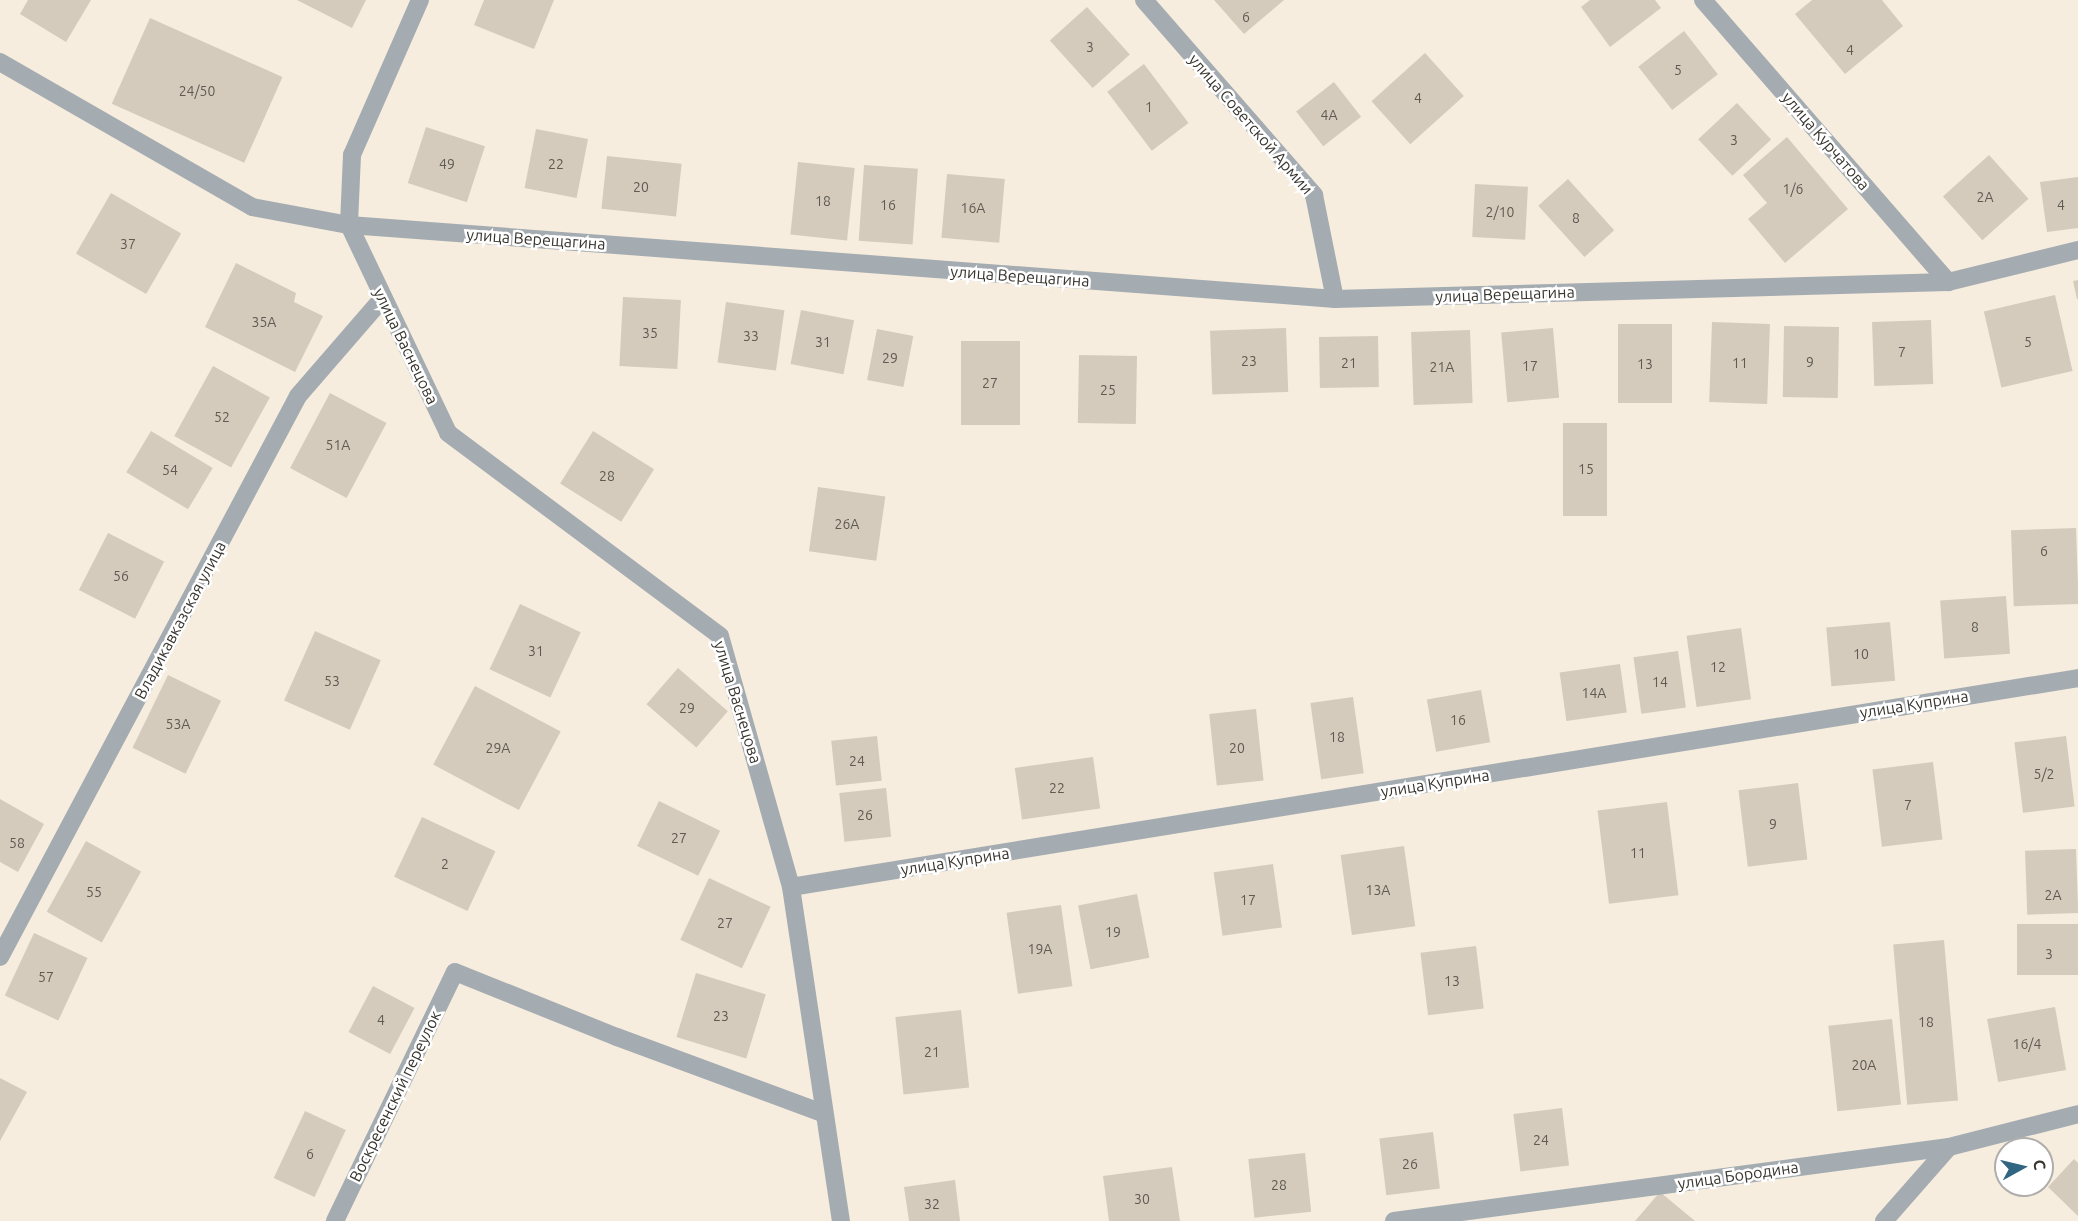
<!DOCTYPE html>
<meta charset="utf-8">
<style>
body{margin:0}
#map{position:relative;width:2078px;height:1221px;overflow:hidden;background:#f6edde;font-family:Ubuntu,sans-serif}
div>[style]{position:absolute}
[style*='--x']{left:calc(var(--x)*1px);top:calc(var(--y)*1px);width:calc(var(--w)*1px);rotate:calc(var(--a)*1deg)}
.building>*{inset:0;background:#d4cbbc;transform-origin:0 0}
.street>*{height:18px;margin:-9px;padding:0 9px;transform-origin:9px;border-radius:9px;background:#a5acb1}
span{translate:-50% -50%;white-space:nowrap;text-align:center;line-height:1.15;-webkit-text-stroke:5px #fff;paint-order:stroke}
.number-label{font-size:14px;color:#5f5a52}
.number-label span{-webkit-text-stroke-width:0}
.street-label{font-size:16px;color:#38352f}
.north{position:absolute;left:1994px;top:1137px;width:60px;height:60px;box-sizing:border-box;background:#fff;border:2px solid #afaeac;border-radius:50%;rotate:82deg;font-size:16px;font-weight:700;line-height:24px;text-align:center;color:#38352f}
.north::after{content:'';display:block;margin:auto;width:21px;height:27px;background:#306681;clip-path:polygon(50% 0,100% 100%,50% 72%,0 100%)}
</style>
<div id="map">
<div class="building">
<div style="clip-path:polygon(28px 0,91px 0,66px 42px,20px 14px)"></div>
<div style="clip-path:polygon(297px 0,366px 0,352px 28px)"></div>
<div style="clip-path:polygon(484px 0,554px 0,534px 49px,474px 25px)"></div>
<div style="clip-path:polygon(1214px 0,1284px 0,1244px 34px)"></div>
<div style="clip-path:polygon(1590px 0,1655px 0,1661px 8px,1610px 47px,1581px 7px)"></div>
<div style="clip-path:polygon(1812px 0,1882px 0,1903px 26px,1845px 74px,1795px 14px)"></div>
<div style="left:1087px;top:7px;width:64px;height:50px;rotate:48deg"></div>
<div style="left:150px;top:18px;width:145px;height:94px;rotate:24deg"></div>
<div style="left:1684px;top:31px;width:55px;height:58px;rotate:52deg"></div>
<div style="left:1425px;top:53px;width:58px;height:72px;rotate:48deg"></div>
<div style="left:1144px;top:64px;width:74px;height:46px;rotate:53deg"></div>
<div style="left:1334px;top:82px;width:44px;height:48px;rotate:52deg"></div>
<div style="left:1737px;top:103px;width:50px;height:53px;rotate:47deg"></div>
<div style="left:426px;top:127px;width:62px;height:59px;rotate:18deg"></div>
<div style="left:536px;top:129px;width:53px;height:60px;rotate:11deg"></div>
<div style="clip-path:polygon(1787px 137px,1848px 209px,1785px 263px,1748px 219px,1767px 203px,1743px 175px)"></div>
<div style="left:1989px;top:155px;width:59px;height:62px;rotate:48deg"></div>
<div style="left:607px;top:156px;width:75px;height:53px;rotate:6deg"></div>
<div style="left:798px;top:162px;width:57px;height:73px;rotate:6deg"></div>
<div style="left:864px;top:165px;width:54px;height:76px;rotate:4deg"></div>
<div style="left:947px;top:174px;width:58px;height:64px;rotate:5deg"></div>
<div style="clip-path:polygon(2078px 177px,2078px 228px,2047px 232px,2040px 182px)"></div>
<div style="left:1568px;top:179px;width:69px;height:40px;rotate:48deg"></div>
<div style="left:1475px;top:184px;width:53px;height:53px;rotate:3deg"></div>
<div style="left:111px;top:193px;width:81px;height:70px;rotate:30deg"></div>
<div style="clip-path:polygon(236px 263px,296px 293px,294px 302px,323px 316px,295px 372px,205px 327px)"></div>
<div style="clip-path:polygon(2078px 280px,2078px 299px,2077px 299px,2073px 281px)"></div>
<div style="left:2055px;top:295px;width:78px;height:73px;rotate:77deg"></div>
<div style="left:623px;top:297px;width:58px;height:69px;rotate:3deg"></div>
<div style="left:726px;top:302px;width:59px;height:61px;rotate:8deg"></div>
<div style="left:801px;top:310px;width:54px;height:55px;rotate:11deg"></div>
<div style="left:1931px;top:320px;width:64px;height:59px;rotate:88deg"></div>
<div style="left:1712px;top:322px;width:58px;height:80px;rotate:2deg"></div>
<div style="left:1618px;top:324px;width:54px;height:79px"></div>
<div style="left:1784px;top:326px;width:55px;height:71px;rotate:1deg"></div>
<div style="left:1286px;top:328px;width:64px;height:76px;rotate:88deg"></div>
<div style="left:1553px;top:328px;width:70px;height:52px;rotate:85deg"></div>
<div style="left:877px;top:329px;width:37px;height:52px;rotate:11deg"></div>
<div style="left:1470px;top:330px;width:73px;height:59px;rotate:88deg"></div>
<div style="left:1378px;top:336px;width:51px;height:59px;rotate:89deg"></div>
<div style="left:961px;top:341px;width:59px;height:84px"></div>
<div style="left:1079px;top:355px;width:58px;height:68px;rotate:1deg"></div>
<div style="left:213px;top:366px;width:65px;height:80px;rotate:29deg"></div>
<div style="left:330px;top:393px;width:64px;height:85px;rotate:28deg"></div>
<div style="left:1563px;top:423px;width:44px;height:93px"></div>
<div style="left:151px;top:431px;width:72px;height:48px;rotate:31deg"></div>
<div style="left:593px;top:431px;width:72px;height:62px;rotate:32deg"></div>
<div style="left:818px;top:487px;width:68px;height:65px;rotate:8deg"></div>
<div style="left:2076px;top:528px;width:76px;height:65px;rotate:88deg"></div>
<div style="left:108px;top:533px;width:63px;height:64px;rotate:27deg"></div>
<div style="left:2006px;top:596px;width:58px;height:66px;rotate:86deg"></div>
<div style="left:520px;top:604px;width:67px;height:72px;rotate:25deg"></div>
<div style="left:1890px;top:622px;width:59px;height:64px;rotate:85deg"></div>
<div style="left:1741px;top:628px;width:72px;height:55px;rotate:82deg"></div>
<div style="left:315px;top:631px;width:72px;height:76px;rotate:24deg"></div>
<div style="left:1678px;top:651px;width:57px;height:45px;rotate:82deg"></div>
<div style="left:1620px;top:664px;width:49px;height:61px;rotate:82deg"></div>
<div style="left:678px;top:668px;width:66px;height:48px;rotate:41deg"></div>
<div style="left:168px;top:675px;width:59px;height:81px;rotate:26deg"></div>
<div style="left:475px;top:686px;width:97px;height:89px;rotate:28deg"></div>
<div style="left:1481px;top:690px;width:53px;height:55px;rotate:80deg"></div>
<div style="left:1353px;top:697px;width:77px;height:43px;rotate:82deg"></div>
<div style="left:1256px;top:709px;width:72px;height:47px;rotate:84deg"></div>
<div style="left:877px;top:736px;width:45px;height:46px;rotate:84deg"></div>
<div style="left:2066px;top:736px;width:71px;height:52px;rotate:83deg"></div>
<div style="left:1093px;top:757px;width:52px;height:79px;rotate:82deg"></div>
<div style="left:1933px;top:762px;width:78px;height:61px;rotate:83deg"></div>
<div style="left:1798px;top:783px;width:77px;height:60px;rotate:83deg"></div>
<div style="left:886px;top:788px;width:49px;height:47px;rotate:84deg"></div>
<div style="clip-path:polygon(0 799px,44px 824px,18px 872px,0 862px)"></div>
<div style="left:659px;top:801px;width:68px;height:50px;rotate:26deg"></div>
<div style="left:1667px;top:802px;width:94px;height:70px;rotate:83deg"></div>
<div style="left:422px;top:817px;width:81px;height:66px;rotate:25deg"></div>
<div style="left:86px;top:841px;width:63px;height:81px;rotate:29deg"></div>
<div style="left:1404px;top:846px;width:81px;height:64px;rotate:82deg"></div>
<div style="left:2076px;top:849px;width:64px;height:51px;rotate:88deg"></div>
<div style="left:1273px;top:864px;width:64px;height:60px;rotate:82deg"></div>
<div style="left:709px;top:878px;width:68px;height:68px;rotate:25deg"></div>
<div style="left:1137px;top:894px;width:65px;height:60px;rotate:79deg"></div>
<div style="left:1061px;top:905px;width:82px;height:55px;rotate:82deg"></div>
<div style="left:2078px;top:924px;width:51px;height:61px;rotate:90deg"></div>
<div style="left:34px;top:933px;width:59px;height:69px;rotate:25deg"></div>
<div style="left:1944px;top:940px;width:161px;height:51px;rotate:85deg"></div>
<div style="left:1476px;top:946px;width:63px;height:56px;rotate:83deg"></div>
<div style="left:696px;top:973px;width:73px;height:67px;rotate:17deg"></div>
<div style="left:373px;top:986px;width:47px;height:52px;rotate:28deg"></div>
<div style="left:2055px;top:1007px;width:64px;height:69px;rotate:80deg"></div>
<div style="left:961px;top:1010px;width:78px;height:66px;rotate:84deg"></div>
<div style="left:1892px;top:1019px;width:86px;height:64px;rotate:84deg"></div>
<div style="clip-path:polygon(0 1078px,27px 1092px,0 1141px)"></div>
<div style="left:1562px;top:1108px;width:58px;height:49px;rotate:83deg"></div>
<div style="left:305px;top:1111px;width:45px;height:74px;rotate:25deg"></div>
<div style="left:1433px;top:1132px;width:57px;height:54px;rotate:83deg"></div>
<div style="left:1305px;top:1153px;width:59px;height:57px;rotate:84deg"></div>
<div style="clip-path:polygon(2074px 1159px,2078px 1163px,2078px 1216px,2048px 1187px)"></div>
<div style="clip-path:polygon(1172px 1167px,1180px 1221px,1109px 1221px,1103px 1176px)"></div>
<div style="clip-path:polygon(955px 1180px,960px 1221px,909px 1221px,904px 1187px)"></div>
<div style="clip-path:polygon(1660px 1192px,1695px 1221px,1635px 1221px)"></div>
</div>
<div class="street">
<div style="--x:420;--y:0;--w:169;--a:113.7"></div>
<div style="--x:352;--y:155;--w:70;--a:92.5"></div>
<div style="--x:349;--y:225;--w:230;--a:64.5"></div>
<div style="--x:448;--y:433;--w:339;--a:36.7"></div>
<div style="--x:720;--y:636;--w:261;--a:74.2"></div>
<div style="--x:791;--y:887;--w:338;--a:81.5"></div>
<div style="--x:1144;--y:0;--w:259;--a:48.9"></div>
<div style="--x:1314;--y:195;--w:106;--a:78.6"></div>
<div style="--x:1703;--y:0;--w:374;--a:49"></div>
<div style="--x:0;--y:62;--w:291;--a:29.9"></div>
<div style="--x:252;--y:207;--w:99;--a:10.5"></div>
<div style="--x:349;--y:225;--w:989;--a:4.29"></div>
<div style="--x:1335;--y:299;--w:613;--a:-1.59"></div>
<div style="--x:1948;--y:282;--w:134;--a:-13.8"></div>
<div style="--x:791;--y:887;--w:1304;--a:-9.22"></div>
<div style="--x:0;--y:957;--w:635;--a:-62.02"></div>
<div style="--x:298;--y:396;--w:130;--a:-49.1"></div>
<div style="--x:335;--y:1221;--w:276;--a:-64.3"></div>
<div style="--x:455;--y:972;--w:175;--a:21.9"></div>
<div style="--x:617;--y:1037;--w:219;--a:20.3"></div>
<div style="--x:1394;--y:1221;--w:560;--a:-7.59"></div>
<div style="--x:1949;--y:1147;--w:133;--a:-14.3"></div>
<div style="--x:1884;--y:1221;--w:98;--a:-48.7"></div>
</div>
<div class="number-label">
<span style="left:1246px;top:17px">6</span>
<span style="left:1090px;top:47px">3</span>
<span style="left:1850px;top:50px">4</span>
<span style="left:1678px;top:70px">5</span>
<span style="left:197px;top:91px">24/50</span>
<span style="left:1418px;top:98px">4</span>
<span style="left:1149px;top:107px">1</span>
<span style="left:1329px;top:115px">4А</span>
<span style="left:1734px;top:140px">3</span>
<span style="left:447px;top:164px">49</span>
<span style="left:556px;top:164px">22</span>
<span style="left:641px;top:187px">20</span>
<span style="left:1793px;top:189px">1/6</span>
<span style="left:1985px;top:197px">2А</span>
<span style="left:823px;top:201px">18</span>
<span style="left:888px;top:205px">16</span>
<span style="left:2061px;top:205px">4</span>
<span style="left:973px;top:208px">16А</span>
<span style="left:1500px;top:212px">2/10</span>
<span style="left:1576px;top:218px">8</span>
<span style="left:128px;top:244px">37</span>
<span style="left:264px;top:322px">35А</span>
<span style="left:650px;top:333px">35</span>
<span style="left:751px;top:336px">33</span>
<span style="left:823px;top:342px">31</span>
<span style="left:2028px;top:342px">5</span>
<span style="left:1902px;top:352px">7</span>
<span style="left:890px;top:358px">29</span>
<span style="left:1249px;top:361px">23</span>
<span style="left:1810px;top:362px">9</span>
<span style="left:1349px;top:363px">21</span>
<span style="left:1740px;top:363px">11</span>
<span style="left:1645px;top:364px">13</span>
<span style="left:1530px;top:366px">17</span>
<span style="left:1442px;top:367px">21А</span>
<span style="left:990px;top:383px">27</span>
<span style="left:1108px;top:390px">25</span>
<span style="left:222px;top:417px">52</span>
<span style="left:338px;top:445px">51А</span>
<span style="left:1586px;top:469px">15</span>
<span style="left:170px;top:470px">54</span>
<span style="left:607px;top:476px">28</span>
<span style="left:847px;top:524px">26А</span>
<span style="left:2044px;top:551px">6</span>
<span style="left:121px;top:576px">56</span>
<span style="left:1975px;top:627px">8</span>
<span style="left:536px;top:651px">31</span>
<span style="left:1861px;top:654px">10</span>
<span style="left:1718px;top:667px">12</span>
<span style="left:332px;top:681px">53</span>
<span style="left:1660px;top:682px">14</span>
<span style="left:1594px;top:693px">14А</span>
<span style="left:687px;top:708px">29</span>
<span style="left:1458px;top:720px">16</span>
<span style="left:178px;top:724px">53А</span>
<span style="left:1337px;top:737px">18</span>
<span style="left:498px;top:748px">29А</span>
<span style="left:1237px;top:748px">20</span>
<span style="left:857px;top:761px">24</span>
<span style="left:2044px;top:774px">5/2</span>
<span style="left:1057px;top:788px">22</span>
<span style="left:1908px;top:805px">7</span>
<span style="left:865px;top:815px">26</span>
<span style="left:1773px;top:824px">9</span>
<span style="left:679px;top:838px">27</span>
<span style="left:17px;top:843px">58</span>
<span style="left:1638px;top:853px">11</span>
<span style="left:445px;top:864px">2</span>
<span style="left:1378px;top:890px">13А</span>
<span style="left:94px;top:892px">55</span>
<span style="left:2053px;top:895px">2А</span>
<span style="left:1248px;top:900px">17</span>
<span style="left:725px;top:923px">27</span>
<span style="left:1113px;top:932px">19</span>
<span style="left:1040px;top:949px">19А</span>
<span style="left:2049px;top:954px">3</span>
<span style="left:46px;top:977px">57</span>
<span style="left:1452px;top:981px">13</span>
<span style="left:721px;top:1016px">23</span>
<span style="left:381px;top:1020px">4</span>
<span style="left:1926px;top:1022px">18</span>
<span style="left:2027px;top:1044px">16/4</span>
<span style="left:932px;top:1052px">21</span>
<span style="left:1864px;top:1065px">20А</span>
<span style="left:1541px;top:1140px">24</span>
<span style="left:310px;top:1154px">6</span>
<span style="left:1410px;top:1164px">26</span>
<span style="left:1279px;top:1185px">28</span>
<span style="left:1142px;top:1199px">30</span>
<span style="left:932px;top:1204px">32</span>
</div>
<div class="street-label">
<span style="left:1251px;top:124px;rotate:49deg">улица Советской Армии</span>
<span style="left:1826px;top:141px;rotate:49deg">улица Курчатова</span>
<span style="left:536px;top:239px;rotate:4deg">улица Верещагина</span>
<span style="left:1020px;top:276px;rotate:4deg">улица Верещагина</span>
<span style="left:1505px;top:294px;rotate:-2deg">улица Верещагина</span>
<span style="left:406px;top:346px;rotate:64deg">улица Васнецова</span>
<span style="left:180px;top:620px;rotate:-62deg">Владикавказская улица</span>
<span style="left:738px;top:702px;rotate:73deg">улица Васнецова</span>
<span style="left:1914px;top:704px;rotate:-9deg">улица Куприна</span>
<span style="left:1435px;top:783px;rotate:-9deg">улица Куприна</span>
<span style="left:955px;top:861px;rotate:-9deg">улица Куприна</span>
<span style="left:395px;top:1096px;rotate:-64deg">Воскресенский переулок</span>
<span style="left:1738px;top:1175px;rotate:-8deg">улица Бородина</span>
</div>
<div class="north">С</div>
</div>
